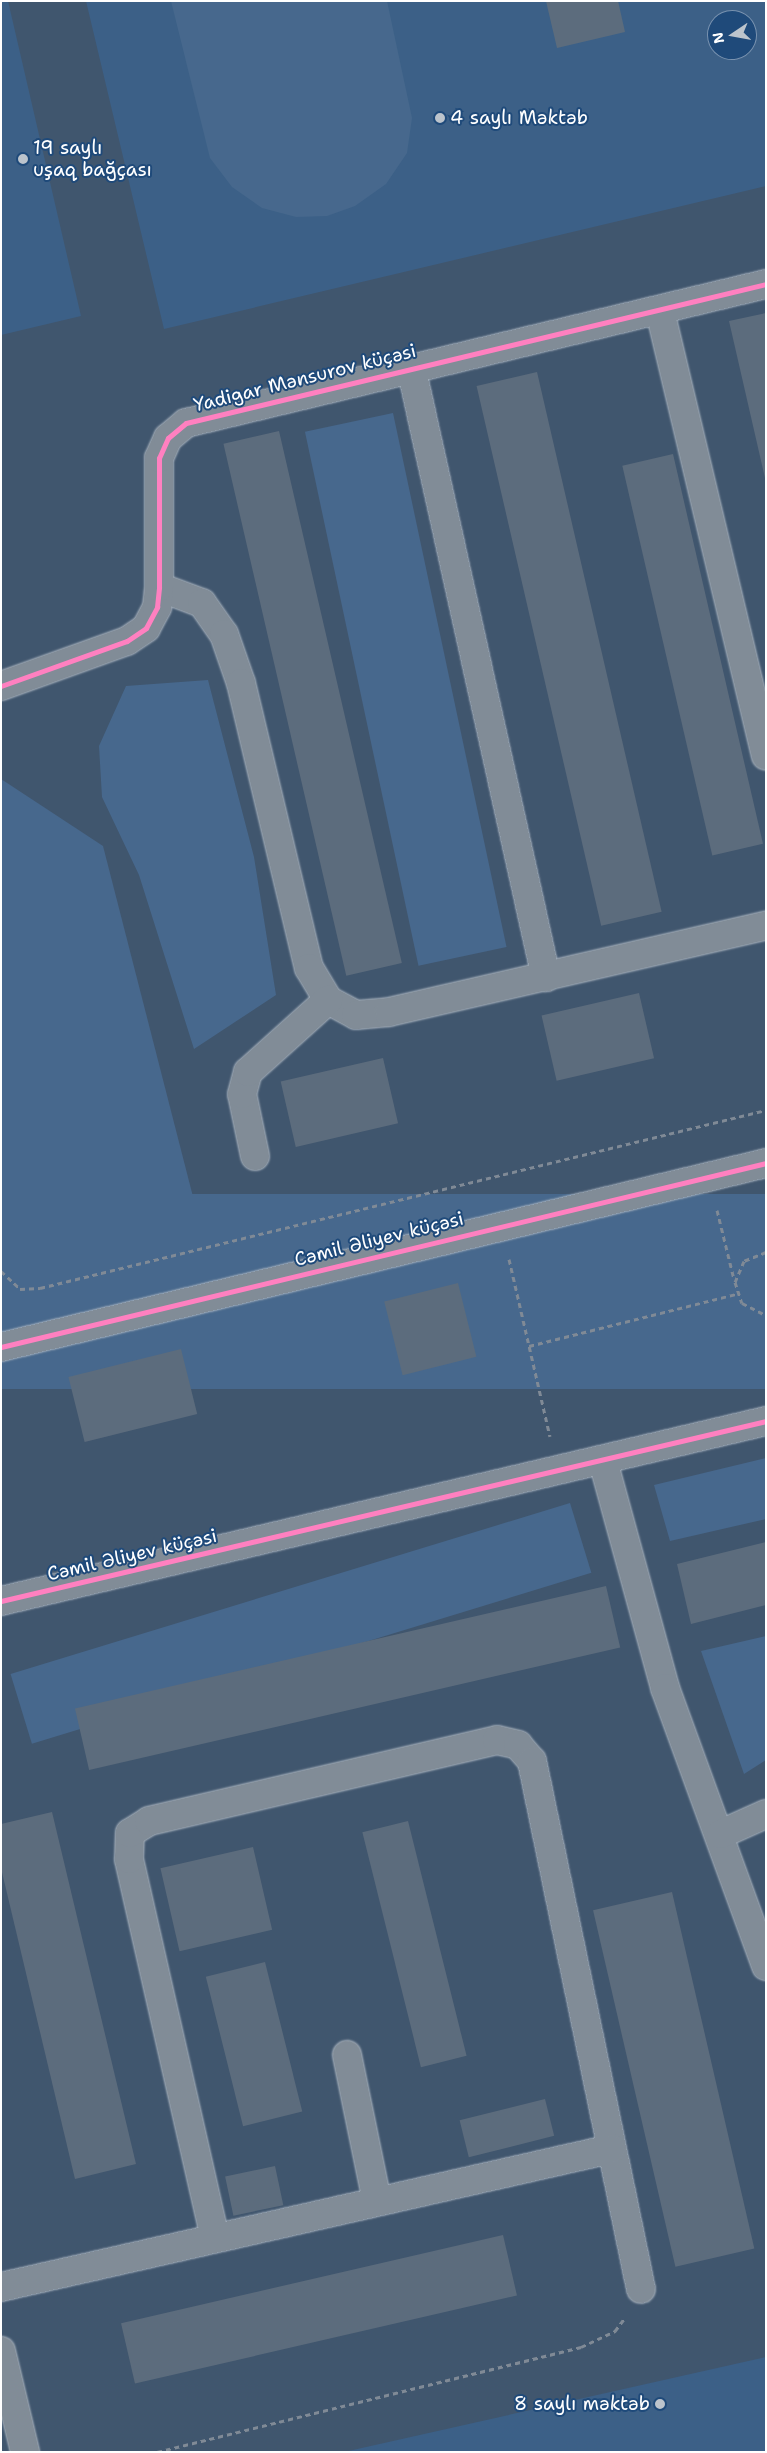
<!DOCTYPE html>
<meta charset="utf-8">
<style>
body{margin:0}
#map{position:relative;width:767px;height:2453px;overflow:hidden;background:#40566e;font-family:"Shantell Sans",sans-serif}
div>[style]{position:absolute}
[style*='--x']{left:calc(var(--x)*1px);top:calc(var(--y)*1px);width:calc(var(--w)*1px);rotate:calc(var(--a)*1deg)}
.built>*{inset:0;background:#3c6087}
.green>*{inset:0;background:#47688d;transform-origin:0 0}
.building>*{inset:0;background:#5c6c7d;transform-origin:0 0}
.path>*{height:3px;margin-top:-1.5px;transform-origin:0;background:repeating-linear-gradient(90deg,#808a96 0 5px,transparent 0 9px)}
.roads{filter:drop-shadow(0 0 1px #a9b3be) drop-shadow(0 0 1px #a9b3be)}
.minor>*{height:28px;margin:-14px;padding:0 14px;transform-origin:14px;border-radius:14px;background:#818c97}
.cycleway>*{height:5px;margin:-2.5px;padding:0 2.5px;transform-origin:2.5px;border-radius:2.5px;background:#ff80c0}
.dots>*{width:14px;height:14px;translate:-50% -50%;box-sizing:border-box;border:2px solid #1f4a7a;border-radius:50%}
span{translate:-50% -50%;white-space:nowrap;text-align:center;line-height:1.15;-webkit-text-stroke:4px #1f4a7a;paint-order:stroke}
.poi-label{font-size:19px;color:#fff}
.left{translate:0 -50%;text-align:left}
.right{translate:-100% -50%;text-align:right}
.street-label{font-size:19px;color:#fff}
.frame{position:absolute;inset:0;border:2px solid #fff;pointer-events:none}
.north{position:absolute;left:707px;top:10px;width:50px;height:50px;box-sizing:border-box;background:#1f4a7a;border:1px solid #7992af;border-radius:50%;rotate:258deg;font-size:14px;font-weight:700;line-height:20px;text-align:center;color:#fff}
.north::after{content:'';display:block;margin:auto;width:18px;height:22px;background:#bcc4cc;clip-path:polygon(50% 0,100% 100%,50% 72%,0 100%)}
</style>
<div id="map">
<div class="built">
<div style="clip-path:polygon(1px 1px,8px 1px,81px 316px,1px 335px)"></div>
<div style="clip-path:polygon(evenodd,86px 1px,766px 1px,766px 186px,164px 329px,86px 1px,717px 20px,747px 20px,747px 50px,717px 50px,717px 20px)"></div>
<div style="clip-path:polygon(766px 2357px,766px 2452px,344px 2452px)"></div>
</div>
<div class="green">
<div style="clip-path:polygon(171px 1px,387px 1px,412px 118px,407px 153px,386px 184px,355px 206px,327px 216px,296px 217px,262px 208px,232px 187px,210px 158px)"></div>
<div style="left:393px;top:413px;width:546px;height:90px;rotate:78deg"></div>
<div style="clip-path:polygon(208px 680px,254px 857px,276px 995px,194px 1049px,139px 875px,102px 797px,99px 746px,126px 686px)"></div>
<div style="clip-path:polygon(1px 779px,103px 846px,200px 1224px,25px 1265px,1px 1231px)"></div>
<div style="left:766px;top:1194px;width:195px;height:785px;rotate:90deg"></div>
<div style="clip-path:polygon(766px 1458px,766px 1519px,670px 1541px,654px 1485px)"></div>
<div style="left:570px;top:1503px;width:73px;height:585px;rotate:73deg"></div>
<div style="clip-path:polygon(766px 1636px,766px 1760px,744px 1774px,701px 1651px)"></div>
</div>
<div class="building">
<div style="clip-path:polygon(546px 1px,618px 1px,625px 32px,557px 48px)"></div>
<div style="clip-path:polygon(766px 313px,766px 478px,765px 478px,729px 321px)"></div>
<div style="left:537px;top:372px;width:554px;height:62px;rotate:77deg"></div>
<div style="left:279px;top:431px;width:546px;height:57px;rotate:77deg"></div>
<div style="left:673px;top:454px;width:400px;height:52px;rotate:77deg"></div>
<div style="left:639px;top:993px;width:67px;height:100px;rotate:77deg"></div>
<div style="left:383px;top:1058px;width:67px;height:105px;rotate:77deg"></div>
<div style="left:458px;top:1283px;width:76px;height:76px;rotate:76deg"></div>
<div style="left:181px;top:1349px;width:67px;height:116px;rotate:76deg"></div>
<div style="clip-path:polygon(766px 1542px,766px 1605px,691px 1624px,677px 1564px)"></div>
<div style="left:606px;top:1586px;width:63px;height:545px;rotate:77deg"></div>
<div style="clip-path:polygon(52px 1812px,136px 2164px,75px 2179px,1px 1868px,1px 1824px)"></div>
<div style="left:408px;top:1821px;width:242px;height:47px;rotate:76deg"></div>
<div style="left:253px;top:1847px;width:85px;height:95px;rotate:77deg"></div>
<div style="left:672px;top:1892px;width:366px;height:81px;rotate:77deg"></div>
<div style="left:265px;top:1962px;width:154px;height:61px;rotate:76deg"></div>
<div style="left:545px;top:2099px;width:38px;height:88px;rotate:76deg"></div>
<div style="left:275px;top:2166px;width:40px;height:51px;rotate:78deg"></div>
<div style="left:503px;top:2235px;width:62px;height:392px;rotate:77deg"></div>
</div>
<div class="path">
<div style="--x:717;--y:1210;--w:71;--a:76.2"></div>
<div style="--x:766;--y:1252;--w:24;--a:158"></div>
<div style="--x:744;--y:1261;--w:23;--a:113"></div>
<div style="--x:735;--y:1282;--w:22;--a:72"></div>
<div style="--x:742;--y:1303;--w:27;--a:27"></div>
<div style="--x:509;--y:1259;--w:182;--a:77"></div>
<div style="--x:1;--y:1271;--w:26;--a:43"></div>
<div style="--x:20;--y:1289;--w:20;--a:-3"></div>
<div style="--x:40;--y:1288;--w:748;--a:-13.78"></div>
<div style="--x:529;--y:1346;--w:213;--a:-14.1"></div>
<div style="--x:157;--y:2452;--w:437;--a:-13.9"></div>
<div style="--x:581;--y:2347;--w:38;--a:-25"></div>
<div style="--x:615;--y:2331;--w:15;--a:-53"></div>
</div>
<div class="roads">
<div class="minor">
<div style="--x:660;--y:311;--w:457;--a:76.6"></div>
<div style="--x:411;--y:367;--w:625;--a:77.52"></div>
<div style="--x:159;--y:587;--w:46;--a:20.4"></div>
<div style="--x:202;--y:603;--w:38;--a:55"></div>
<div style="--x:224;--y:634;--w:52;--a:70.9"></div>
<div style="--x:241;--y:683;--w:293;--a:76.6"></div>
<div style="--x:309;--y:968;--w:37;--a:59"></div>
<div style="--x:328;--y:1000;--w:32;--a:28"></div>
<div style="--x:356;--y:1015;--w:33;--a:-5"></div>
<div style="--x:389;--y:1012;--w:387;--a:-12.9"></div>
<div style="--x:1;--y:686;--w:134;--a:-19.7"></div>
<div style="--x:127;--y:641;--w:23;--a:-34"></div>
<div style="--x:146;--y:628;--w:24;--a:-62"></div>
<div style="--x:157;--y:607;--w:20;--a:-84"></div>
<div style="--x:159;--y:587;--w:129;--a:-90"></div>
<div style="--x:159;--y:458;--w:22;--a:-66"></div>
<div style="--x:168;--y:438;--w:23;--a:-40"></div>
<div style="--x:186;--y:423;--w:596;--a:-13.48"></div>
<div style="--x:255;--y:1156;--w:63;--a:-101.8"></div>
<div style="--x:242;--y:1094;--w:23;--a:-75"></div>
<div style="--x:248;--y:1072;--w:108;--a:-42"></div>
<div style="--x:1;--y:1347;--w:787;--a:-13.52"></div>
<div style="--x:603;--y:1461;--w:235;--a:74.7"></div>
<div style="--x:665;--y:1688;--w:296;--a:70"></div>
<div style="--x:1;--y:1601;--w:786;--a:-13.24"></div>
<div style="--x:721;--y:1834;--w:49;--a:-24"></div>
<div style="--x:347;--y:2055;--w:149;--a:78.4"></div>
<div style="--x:215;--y:2238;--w:389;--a:-102.8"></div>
<div style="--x:129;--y:1859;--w:26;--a:-88"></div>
<div style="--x:130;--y:1833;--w:22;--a:-32"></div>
<div style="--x:149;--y:1821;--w:357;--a:-13.1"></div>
<div style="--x:497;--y:1740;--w:22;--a:13"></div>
<div style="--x:518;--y:1745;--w:21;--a:49"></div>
<div style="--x:532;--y:1761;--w:539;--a:78.34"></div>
<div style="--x:1;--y:2287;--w:625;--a:-12.75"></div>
<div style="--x:1;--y:2351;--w:104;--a:76.6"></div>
</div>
</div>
<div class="cycleway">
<div style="--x:1;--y:686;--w:134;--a:-19.7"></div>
<div style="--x:127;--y:641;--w:23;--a:-34"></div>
<div style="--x:146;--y:628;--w:24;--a:-62"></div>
<div style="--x:157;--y:607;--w:20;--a:-84"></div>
<div style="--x:159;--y:587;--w:129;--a:-90"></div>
<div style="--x:159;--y:458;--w:22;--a:-66"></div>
<div style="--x:168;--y:438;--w:23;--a:-40"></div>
<div style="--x:186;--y:423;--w:596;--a:-13.48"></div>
<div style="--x:1;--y:1347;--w:787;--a:-13.52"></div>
<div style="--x:1;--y:1601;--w:786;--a:-13.24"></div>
</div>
<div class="dots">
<div style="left:440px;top:118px;background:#bcc4cc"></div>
<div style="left:23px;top:159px;background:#bcc4cc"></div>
<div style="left:660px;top:2404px;background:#bcc4cc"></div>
</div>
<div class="poi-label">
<span class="left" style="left:450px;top:118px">4 saylı Məktəb</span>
<span class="left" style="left:33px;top:159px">19 saylı<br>uşaq bağçası</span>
<span class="right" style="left:650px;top:2404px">8 saylı məktəb</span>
</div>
<div class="street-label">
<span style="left:305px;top:378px;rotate:-14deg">Yadigar Mənsurov küçəsi</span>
<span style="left:379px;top:1239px;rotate:-14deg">Cəmil Əliyev küçəsi</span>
<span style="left:132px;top:1555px;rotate:-13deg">Cəmil Əliyev küçəsi</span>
</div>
<div class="frame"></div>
<div class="north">N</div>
</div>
